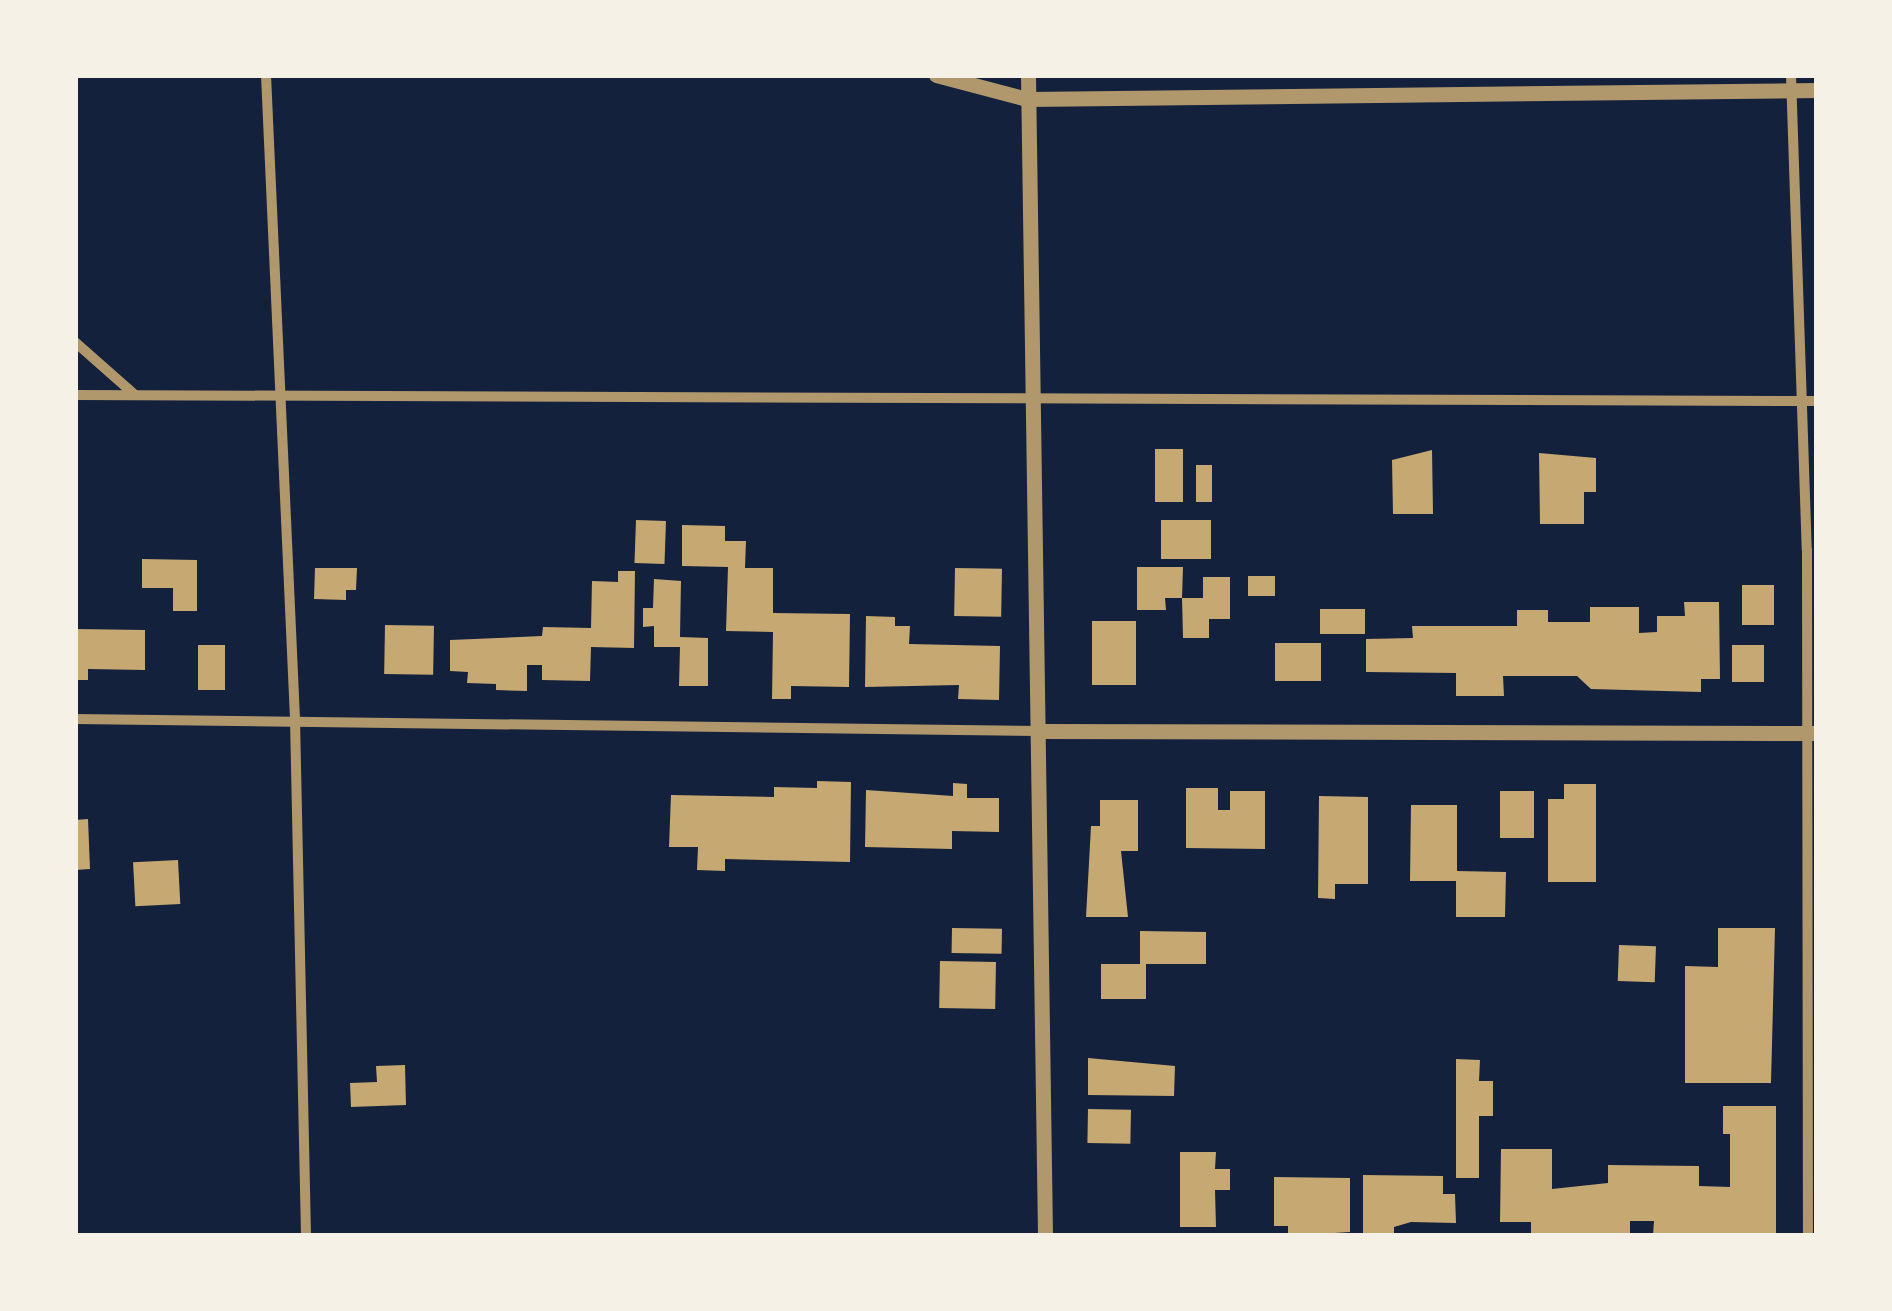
<!DOCTYPE html>
<style>
body{margin:0}
#map{position:relative;width:1892px;height:1311px;overflow:hidden;background:#14213d;font-family:"Exo 2",sans-serif}
div>[style]{position:absolute}
[style*='--x']{left:calc(var(--x)*1px);top:calc(var(--y)*1px);width:calc(var(--w)*1px);rotate:calc(var(--a)*1deg)}
.building>*{inset:0;background:#c6a872;transform-origin:0 0}
.minor>*{height:10px;margin:-5px;padding:0 5px;transform-origin:5px;border-radius:5px;background:#b1986c}
.tertiary>*{height:15px;margin:-7.5px;padding:0 7.5px;transform-origin:7.5px;border-radius:7.5px;background:#b1986c}
span{translate:-50% -50%;white-space:nowrap;text-align:center;line-height:1.15;-webkit-text-stroke:8px #f6f1e7;paint-order:stroke}
.frame{position:absolute;inset:0;border:78px solid #f6f1e7;pointer-events:none}
</style>
<div id="map">
<div class="building">
<div style="left:1155px;top:449px;width:28px;height:53px"></div>
<div style="clip-path:polygon(1432px 450px,1433px 514px,1393px 514px,1392px 460px)"></div>
<div style="clip-path:polygon(1539px 453px,1596px 458px,1596px 492px,1584px 492px,1584px 524px,1540px 524px)"></div>
<div style="left:1212px;top:465px;width:37px;height:16px;rotate:90deg"></div>
<div style="left:636px;top:520px;width:30px;height:43px;rotate:2deg"></div>
<div style="left:1161px;top:520px;width:50px;height:39px"></div>
<div style="clip-path:polygon(682px 525px,725px 526px,725px 541px,746px 541px,745px 568px,773px 568px,773px 613px,850px 614px,849px 687px,791px 686px,791px 699px,772px 699px,773px 632px,726px 631px,728px 567px,682px 566px)"></div>
<div style="clip-path:polygon(142px 559px,197px 560px,197px 611px,173px 611px,173px 588px,142px 588px)"></div>
<div style="clip-path:polygon(1137px 567px,1183px 567px,1182px 598px,1165px 598px,1166px 610px,1137px 610px)"></div>
<div style="clip-path:polygon(315px 568px,357px 568px,356px 590px,346px 590px,346px 600px,314px 599px)"></div>
<div style="left:955px;top:568px;width:47px;height:48px;rotate:1deg"></div>
<div style="clip-path:polygon(618px 571px,635px 571px,634px 648px,591px 647px,590px 681px,542px 680px,542px 665px,527px 665px,527px 691px,496px 690px,496px 684px,467px 683px,468px 672px,450px 671px,450px 640px,542px 636px,543px 627px,591px 628px,592px 581px,618px 582px)"></div>
<div style="left:1248px;top:576px;width:27px;height:20px"></div>
<div style="clip-path:polygon(1203px 577px,1230px 577px,1230px 619px,1209px 619px,1209px 638px,1183px 638px,1182px 598px,1203px 598px)"></div>
<div style="clip-path:polygon(654px 579px,681px 581px,680px 637px,708px 638px,708px 686px,679px 686px,680px 647px,654px 647px,654px 626px,643px 627px,643px 608px,653px 608px)"></div>
<div style="left:1742px;top:585px;width:32px;height:40px"></div>
<div style="clip-path:polygon(1684px 602px,1719px 602px,1720px 679px,1701px 679px,1701px 692px,1591px 689px,1577px 676px,1503px 676px,1504px 696px,1456px 696px,1456px 673px,1366px 672px,1366px 639px,1413px 638px,1412px 626px,1517px 626px,1517px 610px,1548px 610px,1548px 622px,1590px 622px,1590px 607px,1639px 607px,1639px 633px,1657px 632px,1657px 616px,1685px 616px)"></div>
<div style="left:1365px;top:609px;width:25px;height:45px;rotate:90deg"></div>
<div style="clip-path:polygon(866px 616px,895px 617px,895px 626px,910px 626px,909px 644px,1000px 646px,999px 700px,958px 699px,959px 685px,865px 687px)"></div>
<div style="left:1092px;top:621px;width:44px;height:64px"></div>
<div style="left:385px;top:625px;width:49px;height:49px;rotate:1deg"></div>
<div style="clip-path:polygon(75px 629px,145px 630px,145px 670px,88px 669px,88px 680px,75px 680px)"></div>
<div style="left:1275px;top:643px;width:46px;height:38px"></div>
<div style="left:198px;top:645px;width:27px;height:45px"></div>
<div style="left:1732px;top:645px;width:32px;height:37px"></div>
<div style="clip-path:polygon(817px 781px,851px 782px,850px 862px,725px 859px,725px 871px,697px 870px,698px 847px,669px 847px,671px 795px,774px 797px,774px 787px,817px 788px)"></div>
<div style="clip-path:polygon(953px 783px,967px 784px,967px 798px,999px 798px,999px 832px,952px 831px,952px 849px,865px 847px,866px 790px,953px 796px)"></div>
<div style="clip-path:polygon(1564px 784px,1596px 784px,1596px 882px,1548px 882px,1548px 799px,1564px 799px)"></div>
<div style="clip-path:polygon(1186px 788px,1218px 788px,1218px 810px,1230px 810px,1230px 791px,1265px 791px,1265px 849px,1186px 848px)"></div>
<div style="left:1500px;top:791px;width:34px;height:47px"></div>
<div style="clip-path:polygon(1319px 796px,1368px 797px,1368px 884px,1335px 884px,1335px 899px,1318px 898px)"></div>
<div style="clip-path:polygon(1100px 800px,1138px 800px,1138px 851px,1121px 851px,1128px 917px,1086px 917px,1091px 826px,1100px 826px)"></div>
<div style="clip-path:polygon(1411px 805px,1457px 805px,1457px 871px,1506px 872px,1505px 917px,1456px 917px,1456px 881px,1410px 881px)"></div>
<div style="clip-path:polygon(88px 819px,90px 869px,75px 870px,75px 820px)"></div>
<div style="left:178px;top:860px;width:44px;height:45px;rotate:87deg"></div>
<div style="left:952px;top:928px;width:50px;height:25px;rotate:1deg"></div>
<div style="clip-path:polygon(1718px 928px,1775px 928px,1771px 1083px,1685px 1083px,1685px 966px,1718px 967px)"></div>
<div style="clip-path:polygon(1140px 931px,1206px 932px,1206px 964px,1146px 964px,1146px 999px,1101px 999px,1101px 964px,1140px 964px)"></div>
<div style="left:1619px;top:945px;width:37px;height:36px;rotate:2deg"></div>
<div style="left:940px;top:961px;width:56px;height:47px;rotate:1deg"></div>
<div style="clip-path:polygon(1088px 1058px,1175px 1066px,1174px 1096px,1088px 1095px)"></div>
<div style="clip-path:polygon(1456px 1059px,1480px 1060px,1479px 1081px,1493px 1081px,1493px 1116px,1479px 1116px,1479px 1178px,1456px 1178px)"></div>
<div style="clip-path:polygon(405px 1065px,406px 1105px,351px 1107px,350px 1083px,377px 1082px,376px 1066px)"></div>
<div style="clip-path:polygon(1723px 1106px,1776px 1106px,1776px 1236px,1653px 1235px,1654px 1221px,1630px 1221px,1630px 1234px,1531px 1234px,1531px 1222px,1500px 1222px,1501px 1149px,1552px 1149px,1552px 1189px,1608px 1183px,1608px 1165px,1699px 1166px,1699px 1186px,1730px 1187px,1730px 1134px,1723px 1134px)"></div>
<div style="left:1088px;top:1109px;width:43px;height:34px;rotate:1deg"></div>
<div style="clip-path:polygon(1180px 1152px,1216px 1152px,1215px 1169px,1230px 1169px,1230px 1190px,1215px 1190px,1216px 1227px,1180px 1227px)"></div>
<div style="clip-path:polygon(1363px 1175px,1443px 1176px,1443px 1194px,1455px 1194px,1456px 1223px,1411px 1222px,1394px 1227px,1394px 1236px,1363px 1236px)"></div>
<div style="clip-path:polygon(1274px 1177px,1350px 1178px,1350px 1232px,1288px 1236px,1288px 1226px,1274px 1226px)"></div>
</div>
<div class="minor">
<div style="--x:266;--y:75;--w:645;--a:87.42"></div>
<div style="--x:295;--y:719;--w:517;--a:88.78"></div>
<div style="--x:1791;--y:75;--w:475;--a:88.1"></div>
<div style="--x:1807;--y:550;--w:686;--a:89.92"></div>
<div style="--x:75;--y:342;--w:79;--a:41.4"></div>
<div style="--x:75;--y:395;--w:1742;--a:0.2"></div>
<div style="--x:75;--y:719;--w:964;--a:0.71"></div>
</div>
<div class="tertiary">
<div style="--x:936;--y:75;--w:94;--a:14.8"></div>
<div style="--x:1027;--y:99;--w:790;--a:-0.65"></div>
<div style="--x:1028;--y:75;--w:1161;--a:89.16"></div>
<div style="--x:1039;--y:731;--w:778;--a:0.15"></div>
</div>
<div class="frame"></div>
</div>
